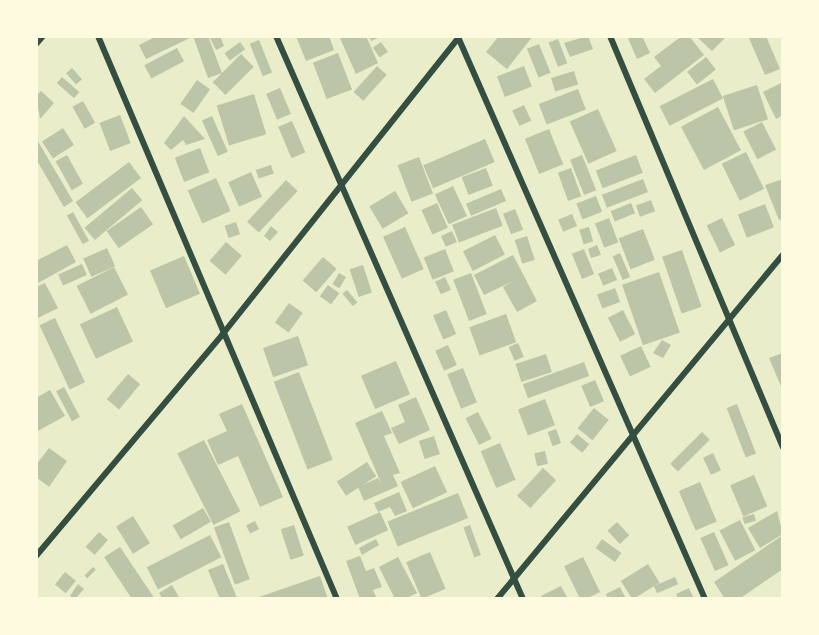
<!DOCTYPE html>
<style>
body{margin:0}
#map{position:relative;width:819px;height:635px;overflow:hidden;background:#e9edc9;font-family:"DM Sans",sans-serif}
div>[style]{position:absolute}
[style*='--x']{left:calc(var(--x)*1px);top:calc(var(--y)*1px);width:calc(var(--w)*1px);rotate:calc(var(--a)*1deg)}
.building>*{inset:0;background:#bcc5a7;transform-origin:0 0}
.minor>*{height:6px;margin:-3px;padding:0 3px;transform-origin:3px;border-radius:3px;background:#344e41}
span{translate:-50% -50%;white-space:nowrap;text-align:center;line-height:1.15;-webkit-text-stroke:5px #fefae0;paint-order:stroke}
.frame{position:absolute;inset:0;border:38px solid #fefae0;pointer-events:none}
</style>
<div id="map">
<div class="building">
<div style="clip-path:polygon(157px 36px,190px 36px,190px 38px,146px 59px,139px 45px)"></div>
<div style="clip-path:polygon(193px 36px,208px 36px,222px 73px,208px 78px)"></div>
<div style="clip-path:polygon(209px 36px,220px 36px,224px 46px,216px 50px)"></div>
<div style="clip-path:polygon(296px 36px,329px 36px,334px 50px,306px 61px)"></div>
<div style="clip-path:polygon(339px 36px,366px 36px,378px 63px,356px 74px)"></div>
<div style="clip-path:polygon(369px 36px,383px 36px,371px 41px)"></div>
<div style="clip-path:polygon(499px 36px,533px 36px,507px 69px,486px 52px)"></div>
<div style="clip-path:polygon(588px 36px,593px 49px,570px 57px,564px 43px)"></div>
<div style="clip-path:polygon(627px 36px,642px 36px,650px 53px,637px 59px)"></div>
<div style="clip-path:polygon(682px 36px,689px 36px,704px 55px,655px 93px,644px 79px,661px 66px,654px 57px)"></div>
<div style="clip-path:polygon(727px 36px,712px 51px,697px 37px,698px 36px)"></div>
<div style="clip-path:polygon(748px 36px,766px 36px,780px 69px,765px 75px)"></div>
<div style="left:558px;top:39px;width:26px;height:10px;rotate:69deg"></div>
<div style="left:259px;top:40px;width:35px;height:10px;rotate:68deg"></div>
<div style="left:240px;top:42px;width:9px;height:19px;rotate:54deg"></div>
<div style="left:381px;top:42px;width:12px;height:10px;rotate:55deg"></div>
<div style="left:539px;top:44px;width:31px;height:13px;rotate:68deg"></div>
<div style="left:177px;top:48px;width:15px;height:37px;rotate:62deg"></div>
<div style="left:338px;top:53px;width:39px;height:27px;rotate:69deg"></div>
<div style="left:241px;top:54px;width:18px;height:40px;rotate:45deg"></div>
<div style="left:706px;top:57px;width:16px;height:24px;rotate:52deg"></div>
<div style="left:377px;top:66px;width:13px;height:35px;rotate:42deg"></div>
<div style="left:524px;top:66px;width:22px;height:29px;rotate:69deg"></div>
<div style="left:72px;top:68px;width:15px;height:8px;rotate:48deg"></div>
<div style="left:574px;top:71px;width:14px;height:24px;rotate:73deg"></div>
<div style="left:62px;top:77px;width:23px;height:8px;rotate:41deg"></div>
<div style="left:713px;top:79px;width:22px;height:60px;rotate:63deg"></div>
<div style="left:197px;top:80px;width:16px;height:29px;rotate:35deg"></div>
<div style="clip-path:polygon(783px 82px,783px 115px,776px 119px,763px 92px)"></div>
<div style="left:757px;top:85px;width:36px;height:36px;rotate:72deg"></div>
<div style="left:280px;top:88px;width:28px;height:15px;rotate:67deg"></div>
<div style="left:578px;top:89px;width:22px;height:42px;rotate:69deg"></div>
<div style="clip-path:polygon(41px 91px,54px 103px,40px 119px,36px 96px)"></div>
<div style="left:254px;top:94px;width:42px;height:39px;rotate:73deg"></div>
<div style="left:83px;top:101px;width:25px;height:12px;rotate:61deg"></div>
<div style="left:524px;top:105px;width:17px;height:13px;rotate:65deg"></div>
<div style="left:718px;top:107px;width:49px;height:42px;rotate:62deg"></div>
<div style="left:598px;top:109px;width:46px;height:31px;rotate:66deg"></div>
<div style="left:120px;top:115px;width:30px;height:22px;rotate:69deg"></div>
<div style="clip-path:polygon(184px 116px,205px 139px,186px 145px,183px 140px,171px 150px,164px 143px)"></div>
<div style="left:212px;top:116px;width:39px;height:11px;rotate:66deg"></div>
<div style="left:292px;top:121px;width:34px;height:15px;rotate:67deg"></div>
<div style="left:762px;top:122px;width:31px;height:21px;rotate:63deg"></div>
<div style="left:63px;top:128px;width:20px;height:25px;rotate:57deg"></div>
<div style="left:549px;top:129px;width:38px;height:26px;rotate:68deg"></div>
<div style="clip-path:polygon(36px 138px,73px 201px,64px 207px,36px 159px)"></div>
<div style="left:485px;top:139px;width:25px;height:67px;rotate:67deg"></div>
<div style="left:200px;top:148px;width:26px;height:27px;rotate:69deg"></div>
<div style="left:746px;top:152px;width:41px;height:27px;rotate:64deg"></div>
<div style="left:67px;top:155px;width:33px;height:13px;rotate:61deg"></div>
<div style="left:582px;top:155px;width:38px;height:13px;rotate:68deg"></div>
<div style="left:636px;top:155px;width:19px;height:43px;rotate:69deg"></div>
<div style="left:419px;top:157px;width:39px;height:23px;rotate:69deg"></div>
<div style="left:129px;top:162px;width:20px;height:67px;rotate:53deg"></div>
<div style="left:271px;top:165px;width:9px;height:16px;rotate:72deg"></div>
<div style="left:486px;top:168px;width:19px;height:26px;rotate:69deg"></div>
<div style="left:571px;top:168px;width:30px;height:14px;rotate:70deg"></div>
<div style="left:251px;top:172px;width:27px;height:25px;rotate:66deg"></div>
<div style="left:216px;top:178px;width:36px;height:31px;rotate:66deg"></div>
<div style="left:643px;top:179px;width:14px;height:44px;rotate:69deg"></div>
<div style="clip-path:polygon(783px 179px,783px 219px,779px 220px,765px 185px)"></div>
<div style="left:286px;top:180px;width:16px;height:57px;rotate:43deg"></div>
<div style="left:453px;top:186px;width:33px;height:20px;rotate:65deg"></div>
<div style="left:132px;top:188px;width:16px;height:62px;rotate:50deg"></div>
<div style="left:501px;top:189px;width:13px;height:38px;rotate:67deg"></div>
<div style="left:395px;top:191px;width:26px;height:30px;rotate:59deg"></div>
<div style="left:596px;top:196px;width:17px;height:21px;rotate:69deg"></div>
<div style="left:651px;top:200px;width:12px;height:16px;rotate:70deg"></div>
<div style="left:437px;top:203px;width:27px;height:17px;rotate:66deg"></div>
<div style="left:631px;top:203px;width:11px;height:22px;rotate:68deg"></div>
<div style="left:765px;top:204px;width:25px;height:29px;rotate:69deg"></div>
<div style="left:141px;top:207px;width:21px;height:42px;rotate:55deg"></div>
<div style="left:496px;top:208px;width:19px;height:47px;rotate:69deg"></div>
<div style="left:515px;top:209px;width:22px;height:13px;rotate:68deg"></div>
<div style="left:73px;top:212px;width:33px;height:7px;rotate:61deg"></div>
<div style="left:572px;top:214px;width:13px;height:15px;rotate:67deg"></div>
<div style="left:609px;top:218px;width:26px;height:15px;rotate:69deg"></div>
<div style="left:722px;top:218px;width:30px;height:17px;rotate:64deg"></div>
<div style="left:236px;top:222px;width:13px;height:12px;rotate:72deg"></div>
<div style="clip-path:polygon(271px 226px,278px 232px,270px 241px,264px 236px)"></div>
<div style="left:405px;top:227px;width:46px;height:24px;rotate:66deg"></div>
<div style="left:589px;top:227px;width:15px;height:10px;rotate:74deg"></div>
<div style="left:643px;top:229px;width:33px;height:26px;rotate:69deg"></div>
<div style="left:452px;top:231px;width:12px;height:12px;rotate:66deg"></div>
<div style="left:495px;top:235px;width:22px;height:36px;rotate:63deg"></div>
<div style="left:527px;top:236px;width:25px;height:13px;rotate:72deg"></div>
<div style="left:226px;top:242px;width:21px;height:25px;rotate:41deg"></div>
<div style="clip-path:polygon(67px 245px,76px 262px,38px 283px,36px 261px)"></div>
<div style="clip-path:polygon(597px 245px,601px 255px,591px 258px,588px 249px)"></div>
<div style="left:107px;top:248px;width:20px;height:26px;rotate:66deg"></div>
<div style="left:445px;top:249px;width:24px;height:23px;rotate:68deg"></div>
<div style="left:584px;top:249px;width:27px;height:13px;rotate:68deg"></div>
<div style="left:682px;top:250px;width:60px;height:21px;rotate:71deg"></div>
<div style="left:620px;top:253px;width:26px;height:8px;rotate:67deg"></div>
<div style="clip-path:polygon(513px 255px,537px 301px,517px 312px,503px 287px,513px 281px,484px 295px,474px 275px)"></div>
<div style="left:184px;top:256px;width:41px;height:37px;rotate:67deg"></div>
<div style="left:323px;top:257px;width:18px;height:31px;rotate:41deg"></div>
<div style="left:82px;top:264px;width:12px;height:26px;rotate:66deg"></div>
<div style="left:363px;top:265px;width:29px;height:14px;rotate:72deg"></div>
<div style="left:114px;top:267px;width:31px;height:42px;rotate:63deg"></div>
<div style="left:612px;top:268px;width:13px;height:15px;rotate:67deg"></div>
<div style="left:659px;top:272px;width:64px;height:39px;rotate:71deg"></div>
<div style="left:339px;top:273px;width:8px;height:13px;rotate:30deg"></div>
<div style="left:471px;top:273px;width:44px;height:19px;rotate:69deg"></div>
<div style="left:445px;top:277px;width:14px;height:11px;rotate:65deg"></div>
<div style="clip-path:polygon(45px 283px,58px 308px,38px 318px,36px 287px)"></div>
<div style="left:328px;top:285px;width:14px;height:14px;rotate:36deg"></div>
<div style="left:615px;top:288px;width:15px;height:19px;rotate:70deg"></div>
<div style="left:347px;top:290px;width:16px;height:6px;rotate:50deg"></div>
<div style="left:289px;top:303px;width:17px;height:24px;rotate:36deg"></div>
<div style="left:117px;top:307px;width:38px;height:41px;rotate:65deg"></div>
<div style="left:446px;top:310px;width:26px;height:14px;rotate:67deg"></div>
<div style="left:623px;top:310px;width:27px;height:17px;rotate:63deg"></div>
<div style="left:506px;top:314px;width:30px;height:39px;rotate:70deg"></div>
<div style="left:55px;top:318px;width:71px;height:17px;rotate:65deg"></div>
<div style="left:298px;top:336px;width:31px;height:37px;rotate:71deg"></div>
<div style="clip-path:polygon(662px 340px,671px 345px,663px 358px,653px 353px)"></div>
<div style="left:518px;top:343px;width:15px;height:10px;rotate:67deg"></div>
<div style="left:448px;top:345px;width:22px;height:14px;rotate:66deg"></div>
<div style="left:641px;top:346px;width:23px;height:23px;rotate:65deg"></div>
<div style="clip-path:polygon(783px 353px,783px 391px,769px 358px)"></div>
<div style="left:546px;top:354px;width:19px;height:32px;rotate:72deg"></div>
<div style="left:396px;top:361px;width:36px;height:38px;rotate:67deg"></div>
<div style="left:584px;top:362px;width:15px;height:65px;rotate:70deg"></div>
<div style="left:463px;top:368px;width:37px;height:17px;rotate:68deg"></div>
<div style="left:299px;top:372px;width:94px;height:27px;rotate:69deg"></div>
<div style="left:128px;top:374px;width:16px;height:33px;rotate:40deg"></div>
<div style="left:595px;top:380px;width:23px;height:15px;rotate:67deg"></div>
<div style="left:64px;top:387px;width:34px;height:9px;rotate:62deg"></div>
<div style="clip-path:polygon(50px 390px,65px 416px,36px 432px,36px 398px)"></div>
<div style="clip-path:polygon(416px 397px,430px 430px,399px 444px,391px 428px,405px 422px,398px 405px)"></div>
<div style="left:545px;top:399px;width:28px;height:29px;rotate:69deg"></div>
<div style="clip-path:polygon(242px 404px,283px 497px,260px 507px,238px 456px,218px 465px,207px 440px,227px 431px,219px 414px)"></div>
<div style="left:737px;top:404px;width:53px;height:11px;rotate:69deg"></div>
<div style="left:594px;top:408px;width:19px;height:26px;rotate:39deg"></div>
<div style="clip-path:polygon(382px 411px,392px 433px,384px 436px,400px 473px,393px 475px,398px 486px,364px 501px,358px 487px,378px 478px,382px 485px,355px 423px)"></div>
<div style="left:478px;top:412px;width:30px;height:14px;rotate:63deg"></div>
<div style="left:556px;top:429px;width:15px;height:9px;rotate:70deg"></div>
<div style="left:702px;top:432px;width:11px;height:45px;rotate:45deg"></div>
<div style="left:577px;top:434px;width:16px;height:11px;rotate:40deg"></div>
<div style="left:434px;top:436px;width:19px;height:16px;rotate:72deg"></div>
<div style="left:204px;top:440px;width:80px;height:30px;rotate:63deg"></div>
<div style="left:500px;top:443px;width:40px;height:21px;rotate:67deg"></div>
<div style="clip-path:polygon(49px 448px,67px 461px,49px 487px,36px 477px,36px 465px)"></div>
<div style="left:545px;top:451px;width:13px;height:11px;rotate:77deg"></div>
<div style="left:713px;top:453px;width:19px;height:11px;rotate:65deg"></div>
<div style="left:367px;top:462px;width:17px;height:36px;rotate:57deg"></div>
<div style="left:435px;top:466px;width:29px;height:38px;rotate:65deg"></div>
<div style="left:543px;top:468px;width:18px;height:38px;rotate:43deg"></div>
<div style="left:754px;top:475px;width:34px;height:26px;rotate:67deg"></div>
<div style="left:700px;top:482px;width:43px;height:23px;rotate:67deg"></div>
<div style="clip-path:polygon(399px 492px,407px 511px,395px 516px,390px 507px,378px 512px,374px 503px)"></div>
<div style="left:458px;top:493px;width:27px;height:76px;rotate:68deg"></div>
<div style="left:203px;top:508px;width:16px;height:35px;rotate:60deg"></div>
<div style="clip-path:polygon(777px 511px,783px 534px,760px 548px,748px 528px)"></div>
<div style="left:380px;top:512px;width:20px;height:36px;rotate:66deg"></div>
<div style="left:754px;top:514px;width:7px;height:12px;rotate:74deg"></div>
<div style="left:133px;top:516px;width:32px;height:20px;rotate:58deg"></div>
<div style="left:740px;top:520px;width:34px;height:23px;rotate:63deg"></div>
<div style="left:255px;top:521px;width:9px;height:10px;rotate:63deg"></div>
<div style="left:229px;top:522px;width:61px;height:16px;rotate:70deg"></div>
<div style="left:617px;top:522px;width:18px;height:13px;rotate:47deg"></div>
<div style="left:294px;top:525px;width:32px;height:14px;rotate:72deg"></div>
<div style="left:470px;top:525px;width:32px;height:7px;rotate:70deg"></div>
<div style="left:99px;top:532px;width:12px;height:20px;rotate:42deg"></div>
<div style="left:714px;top:532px;width:36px;height:15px;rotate:66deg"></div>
<div style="left:210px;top:535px;width:25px;height:71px;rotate:63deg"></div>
<div style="clip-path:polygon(783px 535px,783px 569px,739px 599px,725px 599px,714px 582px)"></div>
<div style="clip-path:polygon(376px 539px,379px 545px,362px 555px,359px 548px)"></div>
<div style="left:602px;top:539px;width:24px;height:11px;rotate:36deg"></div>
<div style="clip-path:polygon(120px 547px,155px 599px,132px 599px,104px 557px)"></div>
<div style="left:430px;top:552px;width:40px;height:26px;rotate:67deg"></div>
<div style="clip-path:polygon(360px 556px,366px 571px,374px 568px,382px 587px,373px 590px,377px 599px,360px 599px,346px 561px)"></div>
<div style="clip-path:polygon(398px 557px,417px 593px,405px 599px,395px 599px,379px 567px)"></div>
<div style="left:583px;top:557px;width:39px;height:21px;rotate:64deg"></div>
<div style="clip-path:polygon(223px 564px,237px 598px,235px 599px,220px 599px,208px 570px)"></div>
<div style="left:648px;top:564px;width:22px;height:32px;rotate:58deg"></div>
<div style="left:93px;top:567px;width:4px;height:12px;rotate:45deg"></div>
<div style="left:65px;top:572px;width:14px;height:16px;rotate:39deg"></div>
<div style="clip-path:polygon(320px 576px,328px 599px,253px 599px)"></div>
<div style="left:675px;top:577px;width:8px;height:23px;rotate:67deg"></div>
<div style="clip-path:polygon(78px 584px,84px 589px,75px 599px,70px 596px)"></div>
<div style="clip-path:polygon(172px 585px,180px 599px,163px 599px,159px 593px)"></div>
<div style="clip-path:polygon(561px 586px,568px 599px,543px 599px,541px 596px)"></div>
<div style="clip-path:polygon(620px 587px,626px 599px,608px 599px,606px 594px)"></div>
<div style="clip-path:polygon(689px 588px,694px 599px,678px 599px,676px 594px)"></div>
</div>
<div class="minor">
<div style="--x:98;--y:36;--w:612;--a:67"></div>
<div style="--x:276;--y:36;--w:615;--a:66.31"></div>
<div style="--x:610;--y:36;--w:446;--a:67.2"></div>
<div style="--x:458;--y:37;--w:614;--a:66.27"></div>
<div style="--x:36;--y:44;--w:11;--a:-49"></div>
<div style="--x:36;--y:556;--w:289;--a:-49.9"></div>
<div style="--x:222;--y:335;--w:382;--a:-51.5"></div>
<div style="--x:497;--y:599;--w:448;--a:-50.3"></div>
</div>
<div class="frame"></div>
</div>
